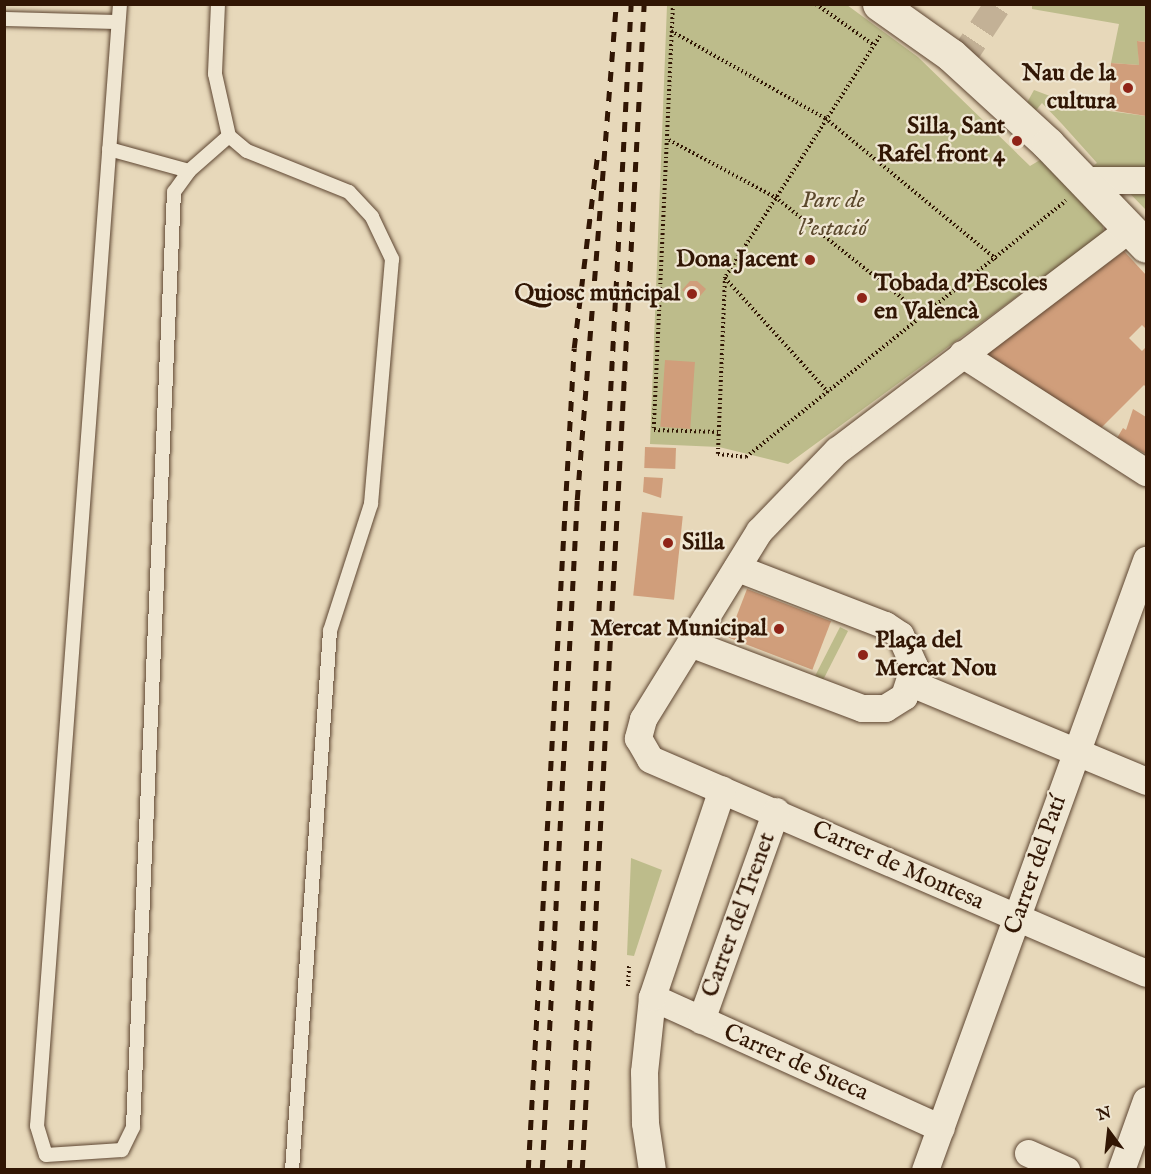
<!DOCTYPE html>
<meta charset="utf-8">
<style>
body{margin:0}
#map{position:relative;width:1151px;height:1174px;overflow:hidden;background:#e7d8ba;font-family:"IM FELL English",serif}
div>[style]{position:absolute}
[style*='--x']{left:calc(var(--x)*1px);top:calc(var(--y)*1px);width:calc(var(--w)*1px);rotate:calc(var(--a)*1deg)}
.green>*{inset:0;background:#bdbc8b;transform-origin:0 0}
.building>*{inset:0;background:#d09e7b;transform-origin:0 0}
.street-tunnel>*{height:27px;margin-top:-13.5px;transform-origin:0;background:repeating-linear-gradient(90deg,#c3b196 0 27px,transparent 0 41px)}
.path>*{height:4px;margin-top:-2px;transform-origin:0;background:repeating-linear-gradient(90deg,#311604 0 1.5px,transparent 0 4.5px)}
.roads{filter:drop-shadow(0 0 2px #5e4632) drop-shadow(0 0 2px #5e4632)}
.lane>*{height:14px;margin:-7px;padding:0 7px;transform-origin:7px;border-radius:7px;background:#efe6d2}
.street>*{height:27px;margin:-13.5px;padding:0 13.5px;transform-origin:13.5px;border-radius:13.5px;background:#efe6d2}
.secondary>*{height:33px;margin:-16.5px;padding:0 16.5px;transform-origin:16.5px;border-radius:16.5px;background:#efe6d2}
.rail>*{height:4.5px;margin-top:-2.25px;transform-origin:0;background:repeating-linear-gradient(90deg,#311604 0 10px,transparent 0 20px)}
.dots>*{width:16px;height:16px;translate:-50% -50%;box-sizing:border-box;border:3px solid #efe6d2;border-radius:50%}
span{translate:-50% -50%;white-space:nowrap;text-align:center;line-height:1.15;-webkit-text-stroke:4.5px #efe6d2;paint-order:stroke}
.poi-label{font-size:24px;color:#311604;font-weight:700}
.right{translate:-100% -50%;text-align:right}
.left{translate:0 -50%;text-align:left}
.park-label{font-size:24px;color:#5b482c;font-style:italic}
.street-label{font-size:24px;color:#311604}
.frame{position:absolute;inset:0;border:6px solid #311604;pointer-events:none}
.north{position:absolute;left:1079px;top:1102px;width:60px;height:60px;-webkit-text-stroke:4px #efe6d2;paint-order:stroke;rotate:345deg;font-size:16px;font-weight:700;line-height:24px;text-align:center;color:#311604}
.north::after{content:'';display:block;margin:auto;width:21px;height:27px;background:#311604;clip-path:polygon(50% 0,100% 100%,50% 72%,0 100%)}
</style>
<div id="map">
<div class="green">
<div style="clip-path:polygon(1032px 4px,1146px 5px,1146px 42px,1138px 41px,1139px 65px,1111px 63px,1119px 24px,1032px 9px)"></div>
<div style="clip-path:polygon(667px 5px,847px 5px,918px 57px,1030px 166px,1045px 157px,1101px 215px,1104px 233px,788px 464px,719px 447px,650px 444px)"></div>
<div style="clip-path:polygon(1034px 90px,1079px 107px,1146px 116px,1146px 210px,1114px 177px,1084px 173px,1097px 163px,1062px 124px,1042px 103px,1033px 114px,1024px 108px)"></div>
<div style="left:840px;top:627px;width:9px;height:55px;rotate:27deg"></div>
<div style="clip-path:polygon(631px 858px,662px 870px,634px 956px,627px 955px)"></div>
</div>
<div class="building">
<div style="clip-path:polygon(1137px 41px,1146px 42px,1146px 116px,1109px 110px,1111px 63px,1139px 65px)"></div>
<div style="clip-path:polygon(1124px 251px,1146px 275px,1146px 329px,1142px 325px,1129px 338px,1142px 351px,1146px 347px,1146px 387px,1144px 385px,1100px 429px,978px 360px)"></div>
<div style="clip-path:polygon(690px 281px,697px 281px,706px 289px,695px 302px,682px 290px)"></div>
<div style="left:665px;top:360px;width:30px;height:67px;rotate:4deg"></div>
<div style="clip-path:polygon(1133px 409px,1146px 417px,1146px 454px,1117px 438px,1123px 428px,1126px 430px)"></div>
<div style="left:645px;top:447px;width:31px;height:21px;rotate:2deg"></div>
<div style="clip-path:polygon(644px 477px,663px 478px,661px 498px,643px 492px)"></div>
<div style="left:642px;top:512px;width:41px;height:84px;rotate:6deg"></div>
<div style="left:747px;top:589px;width:90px;height:52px;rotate:21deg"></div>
</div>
<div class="street-tunnel">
<div style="--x:959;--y:63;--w:71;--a:-56.5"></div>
</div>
<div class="path">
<div style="--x:673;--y:4;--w:426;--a:92.6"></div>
<div style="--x:654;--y:430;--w:65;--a:1.8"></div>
<div style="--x:816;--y:4;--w:71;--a:35.3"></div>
<div style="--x:671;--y:31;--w:177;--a:29.5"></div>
<div style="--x:825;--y:118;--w:222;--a:39.5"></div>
<div style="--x:880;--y:36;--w:287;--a:122.7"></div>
<div style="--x:725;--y:277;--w:177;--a:92.3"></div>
<div style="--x:718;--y:454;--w:28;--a:6"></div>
<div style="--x:746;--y:457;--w:410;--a:-38.7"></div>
<div style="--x:669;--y:140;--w:120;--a:28.3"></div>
<div style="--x:775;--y:197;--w:186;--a:38.5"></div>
<div style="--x:725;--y:278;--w:154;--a:47.9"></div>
<div style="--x:628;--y:986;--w:22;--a:-87"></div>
</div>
<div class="roads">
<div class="lane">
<div style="--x:120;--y:4;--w:1125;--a:94.23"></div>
<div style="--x:37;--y:1126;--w:30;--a:73"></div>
<div style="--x:46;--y:1155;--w:76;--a:-3.8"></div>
<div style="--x:122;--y:1150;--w:25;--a:-64"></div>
<div style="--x:133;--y:1127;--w:936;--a:-87.49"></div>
<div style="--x:174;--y:192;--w:26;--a:-54"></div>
<div style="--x:189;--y:171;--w:53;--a:-41.2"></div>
<div style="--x:218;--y:4;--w:70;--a:92.5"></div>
<div style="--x:215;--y:74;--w:64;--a:77.3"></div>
<div style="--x:229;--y:136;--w:23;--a:40"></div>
<div style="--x:247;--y:151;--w:110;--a:21.9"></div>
<div style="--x:349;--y:192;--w:34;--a:47"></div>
<div style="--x:372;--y:217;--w:47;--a:64.5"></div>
<div style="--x:392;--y:259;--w:246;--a:94.9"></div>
<div style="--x:371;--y:504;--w:133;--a:107.9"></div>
<div style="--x:330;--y:631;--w:540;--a:94.03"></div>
<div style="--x:4;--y:19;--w:114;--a:1.5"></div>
<div style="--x:109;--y:149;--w:83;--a:15.4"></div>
</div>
<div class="street">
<div style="--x:1092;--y:180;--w:54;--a:0"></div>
<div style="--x:1130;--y:228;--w:368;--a:142.8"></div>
<div style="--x:837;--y:450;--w:112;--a:133.9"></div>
<div style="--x:759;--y:531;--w:221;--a:121.7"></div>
<div style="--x:643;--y:719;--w:20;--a:105"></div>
<div style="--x:638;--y:738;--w:24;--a:60"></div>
<div style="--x:650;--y:759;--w:540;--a:23.34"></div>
<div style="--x:962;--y:354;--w:219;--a:32.7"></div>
<div style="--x:690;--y:643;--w:184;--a:20.7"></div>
<div style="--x:862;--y:708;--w:23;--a:0"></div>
<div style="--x:885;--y:708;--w:22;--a:-32"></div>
<div style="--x:904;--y:696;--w:32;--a:-72"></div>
<div style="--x:914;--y:666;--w:34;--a:-114"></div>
<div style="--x:900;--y:635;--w:18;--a:-146"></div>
<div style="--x:885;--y:625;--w:159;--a:-158.9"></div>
<div style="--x:911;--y:683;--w:255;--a:22.6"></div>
<div style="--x:652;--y:997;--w:317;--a:24.4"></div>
<div style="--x:701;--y:1020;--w:222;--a:-70.3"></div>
<div style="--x:1028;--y:1153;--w:42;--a:24.1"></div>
<div style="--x:652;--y:1170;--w:48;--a:-98.5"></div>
<div style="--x:645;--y:1123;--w:51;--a:-91.1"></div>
<div style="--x:644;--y:1072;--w:75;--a:-83.9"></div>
<div style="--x:652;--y:997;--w:219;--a:-71.4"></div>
<div style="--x:925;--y:1170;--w:649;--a:-70.08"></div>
<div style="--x:1121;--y:1170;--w:74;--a:-70.3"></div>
</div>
<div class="secondary">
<div style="--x:879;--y:4;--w:88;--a:35.3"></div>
<div style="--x:951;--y:55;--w:132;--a:42.5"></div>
<div style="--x:1048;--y:144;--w:141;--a:46.1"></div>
</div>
</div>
<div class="rail">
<div style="--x:528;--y:1170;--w:823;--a:-86.8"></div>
<div style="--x:574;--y:348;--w:192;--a:-83.1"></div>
<div style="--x:542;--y:1170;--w:671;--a:-87.01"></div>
<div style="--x:577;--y:500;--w:498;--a:-85.5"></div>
<div style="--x:569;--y:1170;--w:1168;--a:-86.96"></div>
<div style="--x:582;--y:1170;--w:1168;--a:-86.96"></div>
</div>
<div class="dots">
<div style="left:1128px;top:88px;background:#8f2418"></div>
<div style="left:1017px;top:141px;background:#8f2418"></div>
<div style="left:810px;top:260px;background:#8f2418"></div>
<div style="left:692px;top:294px;background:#8f2418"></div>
<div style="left:862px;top:298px;background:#8f2418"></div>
<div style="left:668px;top:543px;background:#8f2418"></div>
<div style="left:779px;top:629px;background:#8f2418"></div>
<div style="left:863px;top:655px;background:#8f2418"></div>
</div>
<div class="poi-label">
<span class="right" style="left:1116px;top:88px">Nau de la<br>cultura</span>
<span class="right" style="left:1005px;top:141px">Silla, Sant<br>Rafel front 4</span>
<span class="right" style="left:798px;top:260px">Dona Jacent</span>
<span class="left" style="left:874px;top:298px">Tobada d'Escoles<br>en Valencà</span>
<span class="right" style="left:680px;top:294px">Quiosc muncipal</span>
<span class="left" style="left:682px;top:543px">Silla</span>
<span class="right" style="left:767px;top:629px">Mercat Municipal</span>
<span class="left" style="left:875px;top:655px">Plaça del<br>Mercat Nou</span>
</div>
<div class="park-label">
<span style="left:833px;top:215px">Parc de<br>l'estació</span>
</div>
<div class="street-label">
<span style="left:1036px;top:865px;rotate:-71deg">Carrer del Patí</span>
<span style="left:898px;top:866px;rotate:24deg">Carrer de Montesa</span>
<span style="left:739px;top:915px;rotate:-70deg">Carrer del Trenet</span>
<span style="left:796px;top:1063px;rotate:24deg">Carrer de Sueca</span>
</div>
<div class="frame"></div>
<div class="north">N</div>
</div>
